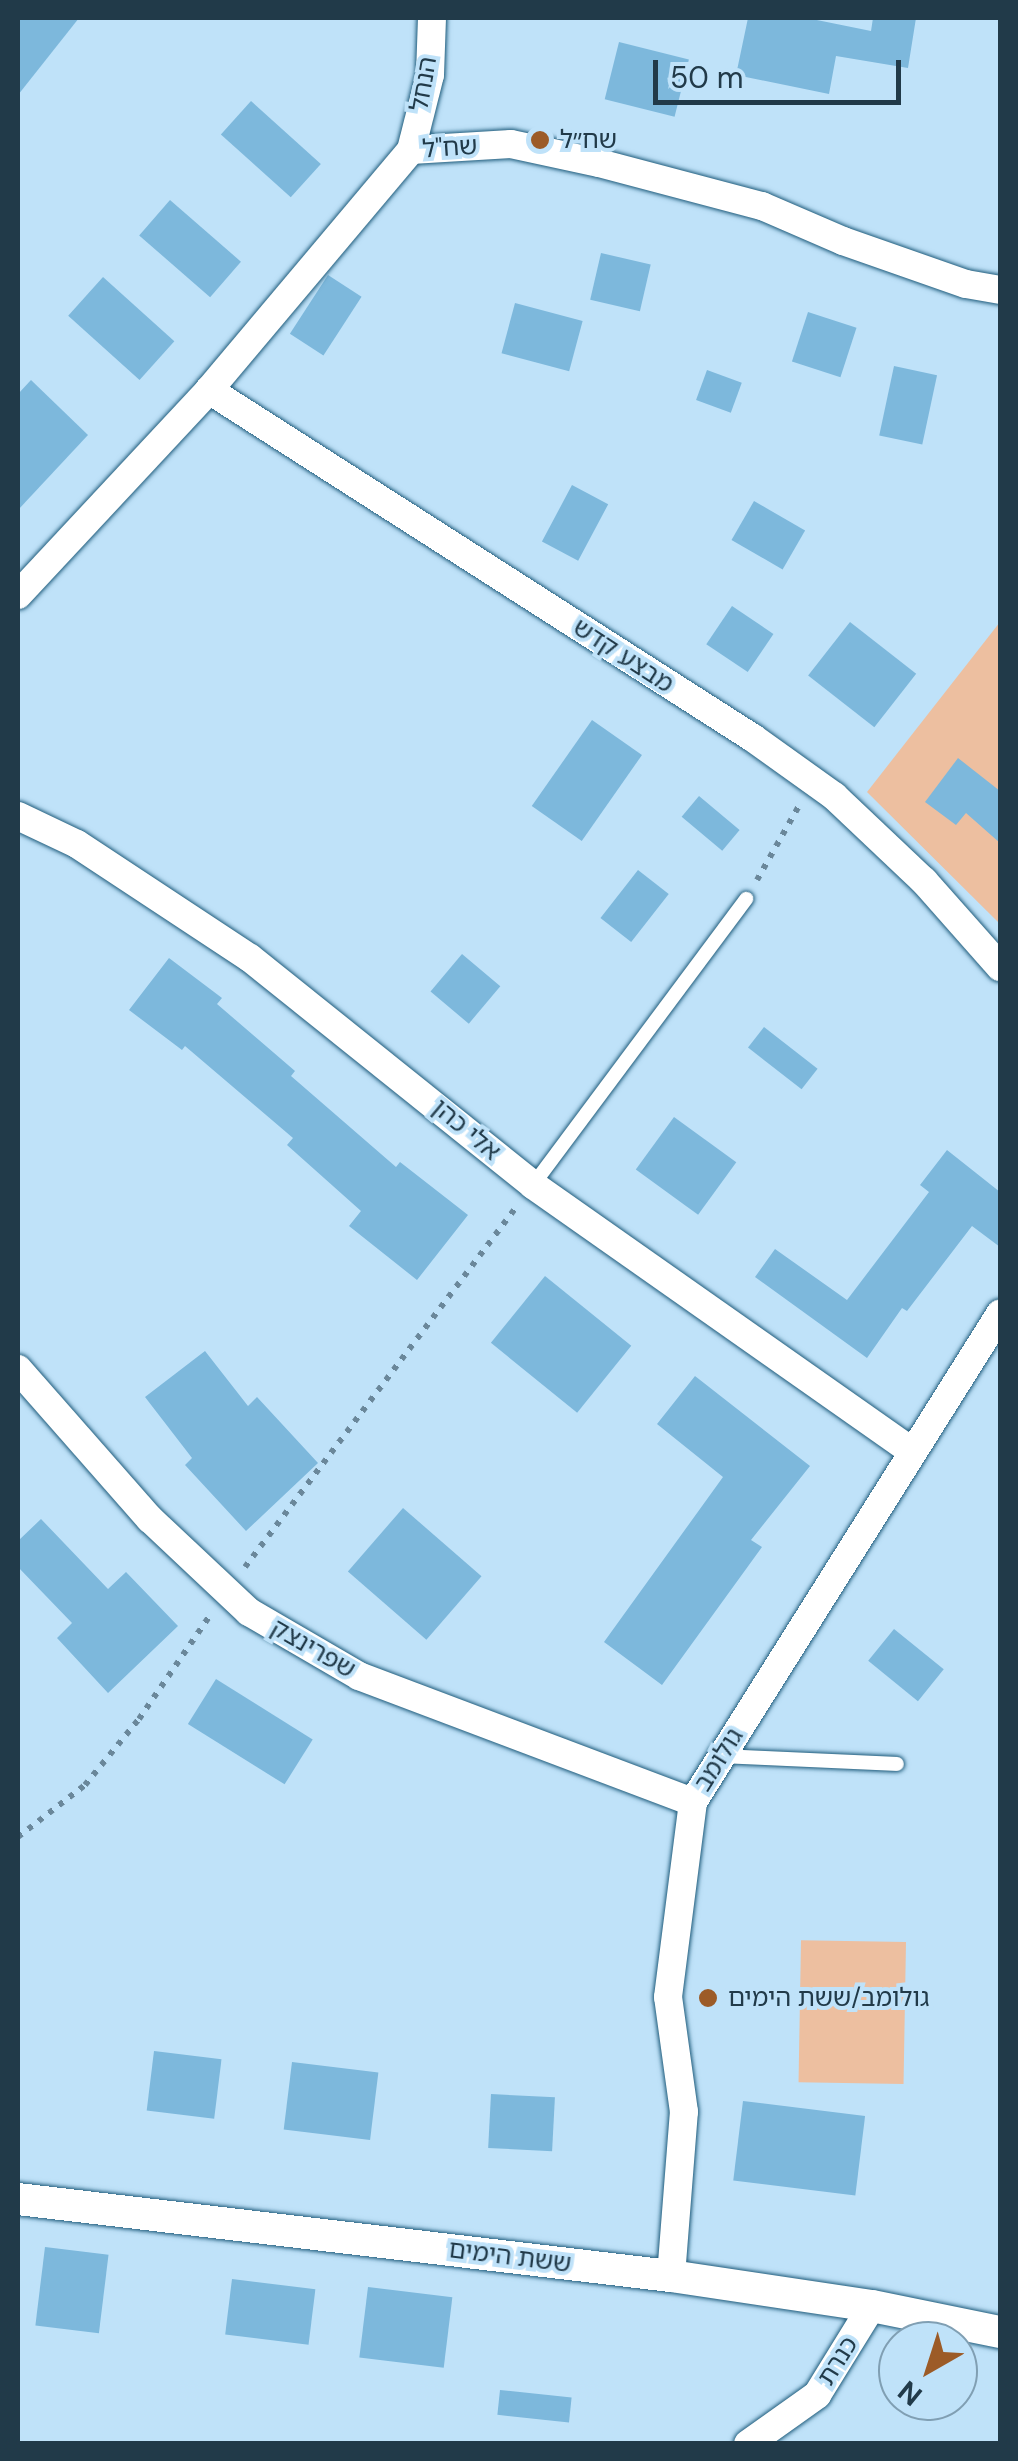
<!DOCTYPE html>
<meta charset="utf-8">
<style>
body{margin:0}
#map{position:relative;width:1018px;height:2461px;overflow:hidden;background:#bfe2f9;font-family:"DM Sans","Noto Sans Hebrew",sans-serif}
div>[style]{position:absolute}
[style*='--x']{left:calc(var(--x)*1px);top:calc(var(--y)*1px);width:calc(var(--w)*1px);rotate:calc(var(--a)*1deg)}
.green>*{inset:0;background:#edbfa0;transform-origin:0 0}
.building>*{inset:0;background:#7db8dc;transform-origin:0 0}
.path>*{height:6px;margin-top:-3px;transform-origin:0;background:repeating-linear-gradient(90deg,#6a879a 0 5px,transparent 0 13px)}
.roads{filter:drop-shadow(0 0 2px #1f5c7c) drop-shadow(0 0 2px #1f5c7c)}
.service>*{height:14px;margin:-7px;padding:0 7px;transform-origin:7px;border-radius:7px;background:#fff}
.minor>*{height:28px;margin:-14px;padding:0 14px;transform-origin:14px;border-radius:14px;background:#fff}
.tertiary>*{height:32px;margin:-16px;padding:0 16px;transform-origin:16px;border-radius:16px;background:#fff}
.dots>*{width:28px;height:28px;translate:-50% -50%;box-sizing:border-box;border:5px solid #bfe2f9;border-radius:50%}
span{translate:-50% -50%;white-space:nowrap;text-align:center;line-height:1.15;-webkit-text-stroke:8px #bfe2f9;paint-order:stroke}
.street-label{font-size:25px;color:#213a49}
.poi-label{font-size:25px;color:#213a49}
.left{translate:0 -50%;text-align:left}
.frame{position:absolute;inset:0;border:20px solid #213a49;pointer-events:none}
.north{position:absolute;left:878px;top:2321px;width:100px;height:100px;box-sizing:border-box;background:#bfe2f9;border:2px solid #809fb3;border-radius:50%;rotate:219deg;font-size:28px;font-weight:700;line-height:40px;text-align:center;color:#213a49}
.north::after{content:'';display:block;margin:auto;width:35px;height:45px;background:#9c5b27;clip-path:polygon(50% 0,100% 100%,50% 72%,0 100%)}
.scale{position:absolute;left:653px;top:60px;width:248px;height:45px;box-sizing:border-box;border:5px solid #213a49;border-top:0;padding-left:12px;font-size:30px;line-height:35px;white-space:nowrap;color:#213a49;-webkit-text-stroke:8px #bfe2f9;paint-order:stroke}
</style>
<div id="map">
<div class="green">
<div style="clip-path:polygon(1000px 622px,1000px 924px,867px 792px)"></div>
<div style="left:906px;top:1942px;width:142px;height:105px;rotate:91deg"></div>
</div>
<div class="building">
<div style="clip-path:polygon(18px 18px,79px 18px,18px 95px)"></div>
<div style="clip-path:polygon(748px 18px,807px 18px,871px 31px,873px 18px,916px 18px,908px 68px,836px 56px,829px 94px,736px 75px)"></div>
<div style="left:619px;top:42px;width:72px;height:59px;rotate:14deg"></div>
<div style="left:251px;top:101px;width:94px;height:45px;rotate:42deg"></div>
<div style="left:170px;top:200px;width:94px;height:47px;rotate:41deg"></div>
<div style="left:601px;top:253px;width:51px;height:48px;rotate:13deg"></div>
<div style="left:328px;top:275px;width:40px;height:70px;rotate:33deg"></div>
<div style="left:103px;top:277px;width:96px;height:52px;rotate:42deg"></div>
<div style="left:515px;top:303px;width:70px;height:52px;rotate:15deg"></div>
<div style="left:808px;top:312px;width:51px;height:52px;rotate:18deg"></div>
<div style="left:894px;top:366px;width:44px;height:71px;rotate:12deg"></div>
<div style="left:707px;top:370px;width:37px;height:32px;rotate:20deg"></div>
<div style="clip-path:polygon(31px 380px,88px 435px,18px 510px,18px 394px)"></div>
<div style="left:572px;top:485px;width:41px;height:64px;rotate:28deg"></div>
<div style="left:754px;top:501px;width:59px;height:45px;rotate:30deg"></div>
<div style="left:732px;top:606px;width:50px;height:46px;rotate:34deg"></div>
<div style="left:850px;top:622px;width:84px;height:68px;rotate:38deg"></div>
<div style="left:592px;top:720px;width:61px;height:105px;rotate:35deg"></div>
<div style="clip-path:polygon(958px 758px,1000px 791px,1000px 843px,966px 813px,956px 825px,925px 802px)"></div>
<div style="left:699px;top:796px;width:53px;height:27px;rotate:40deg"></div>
<div style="left:638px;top:870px;width:39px;height:61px;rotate:38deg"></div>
<div style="left:462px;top:954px;width:50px;height:49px;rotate:40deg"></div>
<div style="clip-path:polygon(169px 958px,222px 998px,217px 1004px,295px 1071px,291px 1076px,396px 1167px,400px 1162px,468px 1215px,417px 1280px,349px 1226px,361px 1211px,287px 1145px,293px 1138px,185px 1046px,182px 1050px,129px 1010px)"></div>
<div style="left:764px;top:1027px;width:68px;height:26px;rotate:38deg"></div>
<div style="left:674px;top:1117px;width:77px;height:65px;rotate:36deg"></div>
<div style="clip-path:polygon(947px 1150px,1000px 1192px,1000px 1247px,972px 1226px,907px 1311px,902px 1308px,867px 1358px,755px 1277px,775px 1249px,847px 1300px,929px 1192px,920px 1185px)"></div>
<div style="left:545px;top:1276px;width:111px;height:86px;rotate:39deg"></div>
<div style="clip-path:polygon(205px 1351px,248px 1406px,257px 1397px,318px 1463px,246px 1531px,185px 1465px,192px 1458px,145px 1397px)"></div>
<div style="clip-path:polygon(695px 1376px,810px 1466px,751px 1540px,762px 1547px,662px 1685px,604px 1642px,723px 1477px,657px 1424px)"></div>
<div style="left:403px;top:1508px;width:104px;height:84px;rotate:41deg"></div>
<div style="clip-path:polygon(41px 1519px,108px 1589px,126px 1572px,178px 1626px,108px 1693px,57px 1638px,72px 1623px,18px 1567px,18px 1541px)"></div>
<div style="left:894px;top:1629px;width:64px;height:41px;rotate:39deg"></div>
<div style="left:216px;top:1679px;width:114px;height:53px;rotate:32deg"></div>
<div style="left:154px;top:2051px;width:68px;height:60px;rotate:7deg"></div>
<div style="left:292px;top:2062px;width:87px;height:68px;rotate:7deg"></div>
<div style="left:491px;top:2094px;width:64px;height:54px;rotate:3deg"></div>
<div style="left:743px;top:2101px;width:123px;height:80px;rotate:7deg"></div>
<div style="left:45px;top:2247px;width:64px;height:79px;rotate:7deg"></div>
<div style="left:232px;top:2279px;width:84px;height:56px;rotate:7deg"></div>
<div style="left:368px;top:2287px;width:85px;height:71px;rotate:7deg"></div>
<div style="left:500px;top:2390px;width:72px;height:25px;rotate:6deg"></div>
</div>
<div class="path">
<div style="--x:757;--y:880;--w:87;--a:-60.5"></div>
<div style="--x:245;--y:1567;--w:452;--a:-53"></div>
<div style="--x:18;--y:1837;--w:85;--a:-37.8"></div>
<div style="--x:85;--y:1785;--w:85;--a:-50.7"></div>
<div style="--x:139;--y:1719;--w:127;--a:-55.6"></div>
</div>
<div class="roads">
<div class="service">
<div style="--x:533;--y:1185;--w:357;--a:-53.3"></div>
<div style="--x:722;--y:1756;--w:175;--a:2.6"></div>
</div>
<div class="minor">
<div style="--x:411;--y:150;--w:100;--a:-3.4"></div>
<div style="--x:511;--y:144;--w:90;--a:12.2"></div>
<div style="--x:599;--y:163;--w:169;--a:14.8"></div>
<div style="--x:762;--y:206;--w:88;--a:23.4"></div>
<div style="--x:843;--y:241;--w:130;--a:19.3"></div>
<div style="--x:966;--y:284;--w:35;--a:10"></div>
<div style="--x:209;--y:390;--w:646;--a:32.61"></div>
<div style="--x:753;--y:738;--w:100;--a:35.6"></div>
<div style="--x:834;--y:796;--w:124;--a:43.4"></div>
<div style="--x:924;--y:881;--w:115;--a:48.5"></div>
<div style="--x:18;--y:595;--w:280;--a:-47"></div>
<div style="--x:209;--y:390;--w:314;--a:-49.9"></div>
<div style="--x:411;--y:150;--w:77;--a:-75.8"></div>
<div style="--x:430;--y:75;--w:57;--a:-88"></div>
<div style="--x:18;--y:816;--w:65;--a:25.4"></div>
<div style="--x:77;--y:844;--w:207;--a:33.4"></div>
<div style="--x:250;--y:958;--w:363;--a:38.7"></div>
<div style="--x:533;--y:1185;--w:462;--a:35.1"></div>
<div style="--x:18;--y:1369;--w:200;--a:48.7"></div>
<div style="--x:150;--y:1519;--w:136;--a:43.2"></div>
<div style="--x:249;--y:1612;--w:127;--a:30.2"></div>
<div style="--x:359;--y:1676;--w:357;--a:20.7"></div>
<div style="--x:671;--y:2276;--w:165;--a:-85.5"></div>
<div style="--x:684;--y:2112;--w:116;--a:-97.9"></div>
<div style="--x:668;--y:1997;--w:197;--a:-82.7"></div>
<div style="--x:693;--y:1802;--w:577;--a:-57.83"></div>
<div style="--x:748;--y:2444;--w:85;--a:-35.4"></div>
<div style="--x:817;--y:2395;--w:105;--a:-58.3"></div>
</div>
<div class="tertiary">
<div style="--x:18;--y:2199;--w:658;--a:6.73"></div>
<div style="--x:671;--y:2276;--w:203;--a:8.5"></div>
<div style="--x:872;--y:2306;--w:131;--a:11.5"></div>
</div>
</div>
<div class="dots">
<div style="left:540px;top:140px;background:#9c5b27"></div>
<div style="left:708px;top:1998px;background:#9c5b27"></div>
</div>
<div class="street-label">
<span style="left:424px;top:84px;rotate:-80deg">הנחל</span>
<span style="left:450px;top:148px;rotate:-4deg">שח"ל</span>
<span style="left:623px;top:656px;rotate:33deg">מבצע קדש</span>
<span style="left:466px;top:1130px;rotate:40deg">אלי כהן</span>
<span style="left:313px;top:1649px;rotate:30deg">שפרינצק</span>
<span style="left:719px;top:1760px;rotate:-58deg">גולומב</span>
<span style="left:510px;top:2257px;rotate:7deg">ששת הימים</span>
<span style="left:838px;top:2361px;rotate:-58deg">כנרת</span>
</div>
<div class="poi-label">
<span class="left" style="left:560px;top:140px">שח״ל</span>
<span class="left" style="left:728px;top:1998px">גולומב/ששת הימים</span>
</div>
<div class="frame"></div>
<div class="north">N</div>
<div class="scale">50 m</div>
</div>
